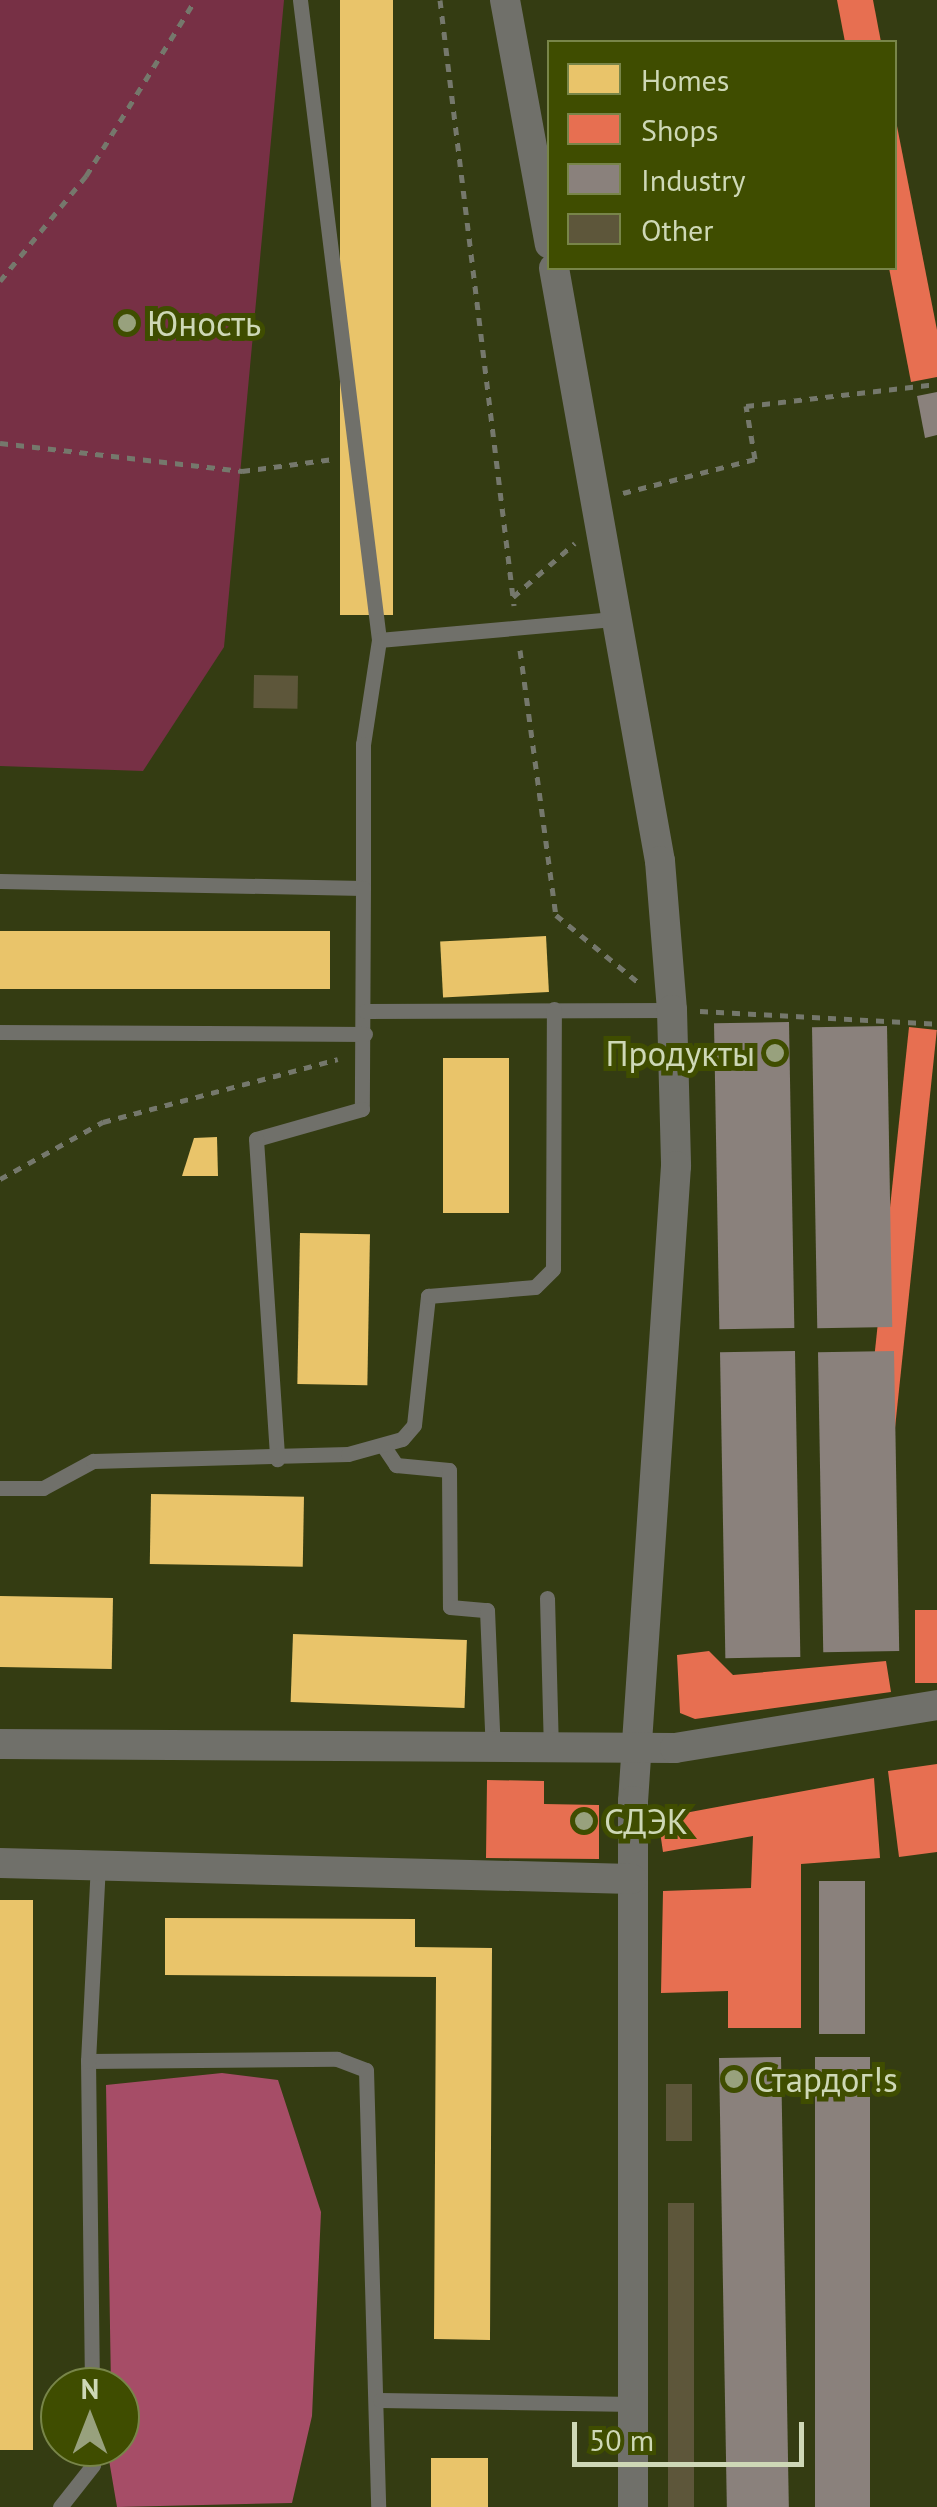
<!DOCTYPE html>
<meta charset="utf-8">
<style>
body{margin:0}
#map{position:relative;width:937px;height:2507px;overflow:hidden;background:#343c12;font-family:"PT Sans",sans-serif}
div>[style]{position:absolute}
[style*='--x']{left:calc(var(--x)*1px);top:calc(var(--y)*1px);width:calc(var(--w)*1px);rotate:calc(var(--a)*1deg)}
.green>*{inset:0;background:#773045}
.forest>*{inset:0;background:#a64d67}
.homes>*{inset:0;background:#e9c46a;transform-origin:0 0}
.shops>*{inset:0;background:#e76f51;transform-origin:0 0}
.industry>*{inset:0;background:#8a817c;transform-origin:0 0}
.building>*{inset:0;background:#5d563a;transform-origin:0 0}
.path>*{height:5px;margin-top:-2.5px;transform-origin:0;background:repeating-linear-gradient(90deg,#75786c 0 8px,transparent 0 16px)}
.lane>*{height:15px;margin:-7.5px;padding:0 7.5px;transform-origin:7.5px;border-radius:7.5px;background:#70706a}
.street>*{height:30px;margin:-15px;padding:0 15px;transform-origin:15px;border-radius:15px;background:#70706a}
.dots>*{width:28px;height:28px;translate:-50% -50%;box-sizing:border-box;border:5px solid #3f4d00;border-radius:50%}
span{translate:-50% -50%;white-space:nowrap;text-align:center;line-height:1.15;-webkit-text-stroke:10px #3f4d00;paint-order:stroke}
.poi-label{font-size:35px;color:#ced8b6}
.left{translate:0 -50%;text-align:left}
.right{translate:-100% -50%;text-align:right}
.legend{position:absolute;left:547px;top:40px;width:350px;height:230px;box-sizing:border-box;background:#3f4d00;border:2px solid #788549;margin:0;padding:12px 18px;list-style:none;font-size:30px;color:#ced8b6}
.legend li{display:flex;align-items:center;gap:20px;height:50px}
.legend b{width:50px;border:2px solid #788549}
.north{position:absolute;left:40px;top:2367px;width:100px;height:100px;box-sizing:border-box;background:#3f4d00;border:2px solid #788549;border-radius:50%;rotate:0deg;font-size:28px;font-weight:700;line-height:40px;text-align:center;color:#ced8b6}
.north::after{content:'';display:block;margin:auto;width:35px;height:45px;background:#98a17d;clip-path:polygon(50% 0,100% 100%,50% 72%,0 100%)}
.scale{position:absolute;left:572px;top:2422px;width:232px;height:45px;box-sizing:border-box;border:5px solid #ced8b6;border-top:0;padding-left:12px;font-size:30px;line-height:35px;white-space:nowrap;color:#ced8b6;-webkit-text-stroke:8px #3f4d00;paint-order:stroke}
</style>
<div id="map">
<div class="green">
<div style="clip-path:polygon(0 0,284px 0,224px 647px,143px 771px,0 766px)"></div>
</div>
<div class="forest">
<div style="clip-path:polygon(222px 2073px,278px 2080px,321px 2212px,312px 2416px,292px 2503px,117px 2507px,109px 2460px,109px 2447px,120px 2447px,120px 2387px,111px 2387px,106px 2085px)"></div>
</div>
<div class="homes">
<div style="left:340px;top:0;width:53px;height:615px"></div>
<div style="left:0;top:931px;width:330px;height:58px"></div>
<div style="left:546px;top:936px;width:56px;height:106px;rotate:87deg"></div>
<div style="left:443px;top:1058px;width:66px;height:155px"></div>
<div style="clip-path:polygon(217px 1137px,218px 1176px,182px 1176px,194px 1138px)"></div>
<div style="left:300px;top:1233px;width:70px;height:151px;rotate:1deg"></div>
<div style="left:151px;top:1494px;width:153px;height:70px;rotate:1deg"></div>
<div style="left:0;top:1596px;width:113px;height:71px;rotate:1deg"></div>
<div style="left:293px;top:1634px;width:174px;height:68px;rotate:2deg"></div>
<div style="left:0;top:1900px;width:33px;height:550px"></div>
<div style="clip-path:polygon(165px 1918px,415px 1919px,415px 1947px,492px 1948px,490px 2340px,434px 2339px,436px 1977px,165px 1975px)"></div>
<div style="left:488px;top:2458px;width:49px;height:57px;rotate:90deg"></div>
</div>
<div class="shops">
<div style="clip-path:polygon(837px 0,873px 0,881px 42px,845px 42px)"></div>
<div style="clip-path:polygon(896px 121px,937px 330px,937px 377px,911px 382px,889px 268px)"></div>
<div style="left:909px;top:1027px;width:28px;height:458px;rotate:6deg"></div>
<div style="left:915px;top:1610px;width:22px;height:73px"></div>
<div style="clip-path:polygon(709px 1651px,733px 1675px,886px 1661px,891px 1692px,695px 1719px,680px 1713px,677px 1655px)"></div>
<div style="clip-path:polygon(937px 1764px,937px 1852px,899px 1857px,888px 1771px)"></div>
<div style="clip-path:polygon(874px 1778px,880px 1858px,801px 1864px,801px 2028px,728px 2028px,728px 1991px,661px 1993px,663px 1891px,751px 1888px,753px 1836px,663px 1852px,658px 1818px)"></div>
<div style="clip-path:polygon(487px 1780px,544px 1781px,544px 1804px,599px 1805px,599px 1859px,486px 1858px)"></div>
</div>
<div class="industry">
<div style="clip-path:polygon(937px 392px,937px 435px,925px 438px,917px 396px)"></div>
<div style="left:789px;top:1022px;width:306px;height:75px;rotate:89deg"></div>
<div style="left:887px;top:1026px;width:301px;height:75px;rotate:89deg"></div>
<div style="left:795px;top:1351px;width:306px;height:75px;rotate:89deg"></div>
<div style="left:894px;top:1351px;width:300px;height:76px;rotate:89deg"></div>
<div style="left:819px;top:1881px;width:46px;height:153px"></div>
<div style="left:781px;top:2057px;width:450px;height:62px;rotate:89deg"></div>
<div style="left:815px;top:2057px;width:55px;height:450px"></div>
</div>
<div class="building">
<div style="left:254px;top:675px;width:44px;height:33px;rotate:1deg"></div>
<div style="left:666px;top:2084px;width:26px;height:57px"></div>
<div style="left:668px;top:2203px;width:26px;height:304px"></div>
</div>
<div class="path">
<div style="--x:440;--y:0;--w:610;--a:83.03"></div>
<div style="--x:0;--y:281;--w:136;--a:-50.7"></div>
<div style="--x:86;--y:176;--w:207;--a:-58.2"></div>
<div style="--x:0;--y:443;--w:244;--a:6.6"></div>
<div style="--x:242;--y:471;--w:92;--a:-7.5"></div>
<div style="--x:623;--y:493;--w:136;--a:-14.4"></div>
<div style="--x:755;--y:459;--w:54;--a:-99.6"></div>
<div style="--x:746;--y:406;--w:192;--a:-6.6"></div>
<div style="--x:513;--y:597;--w:82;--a:-41.1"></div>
<div style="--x:520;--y:650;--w:267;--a:82.3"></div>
<div style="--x:556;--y:915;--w:107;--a:39.3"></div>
<div style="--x:700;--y:1011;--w:237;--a:3.1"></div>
<div style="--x:0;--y:1179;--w:118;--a:-29"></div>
<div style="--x:103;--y:1122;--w:243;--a:-15"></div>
</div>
<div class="lane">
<div style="--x:300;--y:0;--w:645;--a:82.96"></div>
<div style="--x:379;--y:640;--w:105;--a:98.7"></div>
<div style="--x:363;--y:744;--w:144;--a:90"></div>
<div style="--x:379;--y:640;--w:238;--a:-5.1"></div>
<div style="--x:0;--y:881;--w:363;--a:1.1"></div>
<div style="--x:363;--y:888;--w:221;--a:90.3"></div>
<div style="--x:362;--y:1109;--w:110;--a:164.2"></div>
<div style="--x:256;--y:1139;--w:321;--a:86.2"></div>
<div style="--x:365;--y:1011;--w:307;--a:-0.2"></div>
<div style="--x:0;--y:1032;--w:365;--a:0.3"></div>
<div style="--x:384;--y:1447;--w:22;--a:56"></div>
<div style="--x:396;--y:1465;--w:53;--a:5.4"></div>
<div style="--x:449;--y:1470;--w:137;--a:89.6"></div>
<div style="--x:450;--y:1607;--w:37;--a:5"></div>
<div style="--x:487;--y:1610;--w:141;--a:87.6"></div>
<div style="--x:0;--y:1488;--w:43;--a:0"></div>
<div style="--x:43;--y:1488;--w:57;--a:-28.4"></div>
<div style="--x:93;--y:1461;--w:255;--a:-1.6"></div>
<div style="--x:348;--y:1454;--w:56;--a:-15.5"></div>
<div style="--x:402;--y:1439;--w:18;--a:-49"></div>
<div style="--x:414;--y:1425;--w:130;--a:-83.8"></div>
<div style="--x:428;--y:1296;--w:107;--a:-4.8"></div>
<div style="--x:535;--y:1287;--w:25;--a:-45"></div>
<div style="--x:553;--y:1269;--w:260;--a:-89.8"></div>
<div style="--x:547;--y:1598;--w:152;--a:88.5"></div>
<div style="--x:88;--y:2061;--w:249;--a:-0.5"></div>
<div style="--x:337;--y:2059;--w:31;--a:21"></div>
<div style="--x:366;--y:2070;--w:437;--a:88.4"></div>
<div style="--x:92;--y:2387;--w:326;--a:-90.7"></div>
<div style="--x:88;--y:2061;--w:197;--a:-87.1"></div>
<div style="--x:380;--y:2400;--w:255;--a:0.9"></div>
<div style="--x:60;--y:2507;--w:53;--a:-51.8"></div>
<div style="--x:93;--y:2465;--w:18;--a:-90"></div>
</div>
<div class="street">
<div style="--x:505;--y:0;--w:248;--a:79.6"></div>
<div style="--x:554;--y:268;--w:602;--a:79.87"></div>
<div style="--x:660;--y:861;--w:149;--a:85.4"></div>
<div style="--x:672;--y:1010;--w:156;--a:88.5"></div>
<div style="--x:676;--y:1166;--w:636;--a:93.87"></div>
<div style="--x:633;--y:1801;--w:706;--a:90"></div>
<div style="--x:0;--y:1744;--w:675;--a:0.34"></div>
<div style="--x:675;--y:1748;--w:266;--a:-9.3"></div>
<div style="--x:0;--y:1863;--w:632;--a:1.45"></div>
</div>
<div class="dots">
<div style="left:127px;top:323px;background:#98a17d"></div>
<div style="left:775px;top:1053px;background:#98a17d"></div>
<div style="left:584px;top:1821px;background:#98a17d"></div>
<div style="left:734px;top:2079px;background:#98a17d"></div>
</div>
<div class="poi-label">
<span class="left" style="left:147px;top:323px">Юность</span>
<span class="right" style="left:755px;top:1053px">Продукты</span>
<span class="left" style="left:604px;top:1821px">СДЭК</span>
<span class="left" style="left:754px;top:2079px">Стардог!s</span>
</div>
<ul class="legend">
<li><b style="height:28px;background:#e9c46a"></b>Homes</li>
<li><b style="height:28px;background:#e76f51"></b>Shops</li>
<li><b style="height:28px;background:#8a817c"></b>Industry</li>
<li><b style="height:28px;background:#5d563a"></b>Other</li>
</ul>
<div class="north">N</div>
<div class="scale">50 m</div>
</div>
